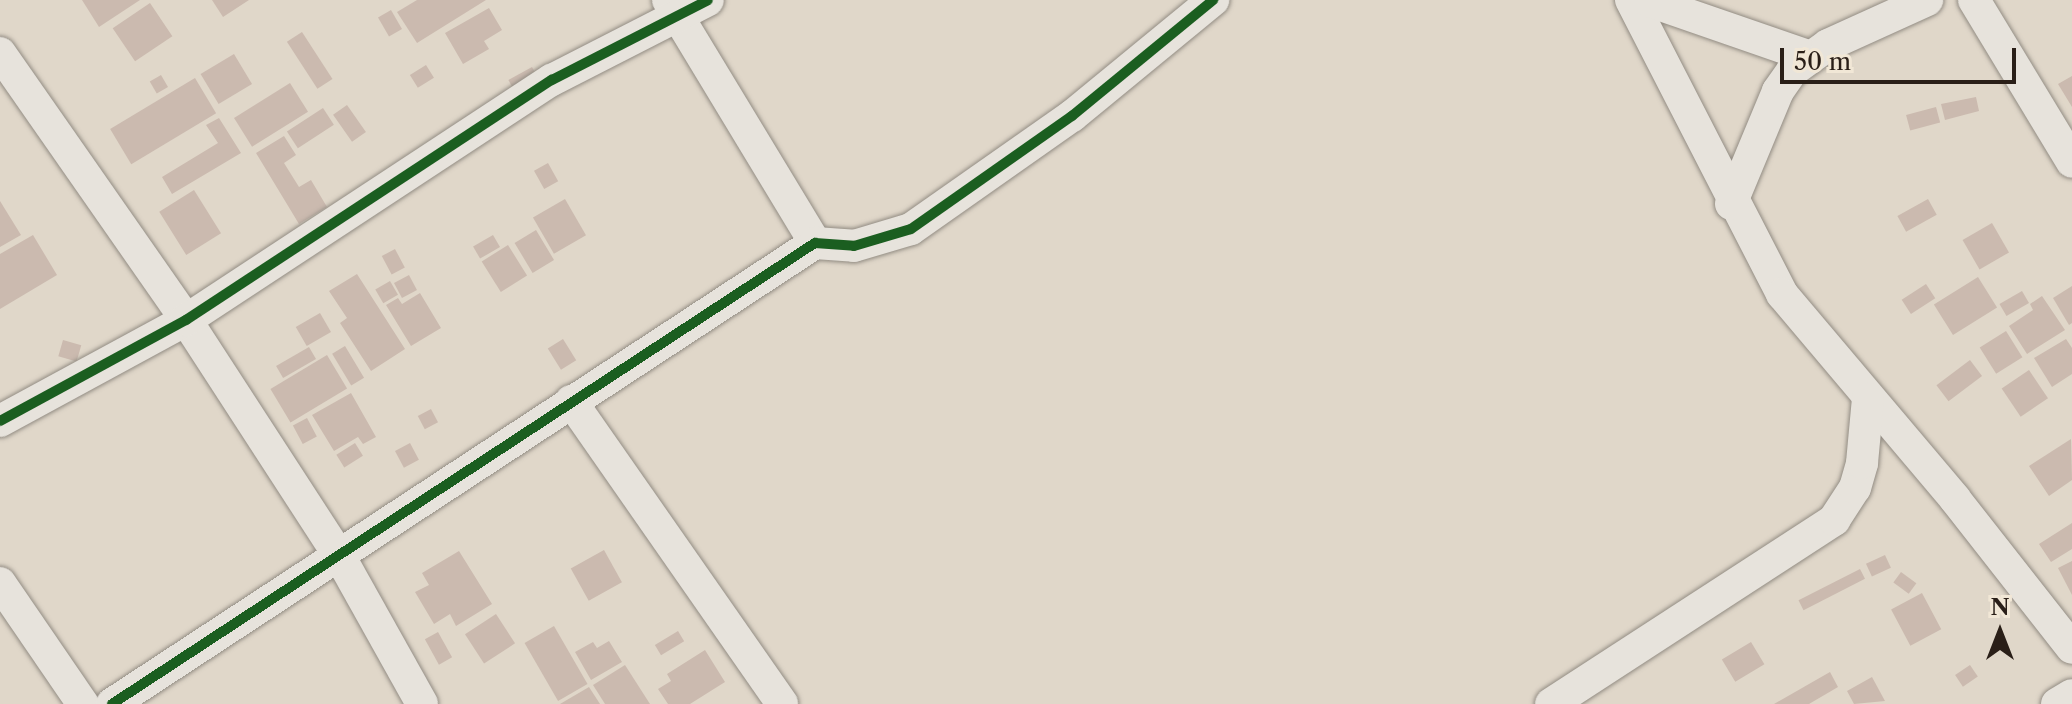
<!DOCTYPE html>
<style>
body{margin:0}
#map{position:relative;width:2072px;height:704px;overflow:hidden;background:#e0d7c9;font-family:"Libre Caslon Text",serif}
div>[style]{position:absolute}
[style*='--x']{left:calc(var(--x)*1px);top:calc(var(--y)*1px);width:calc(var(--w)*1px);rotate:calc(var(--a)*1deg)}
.building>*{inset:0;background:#cbbaaf;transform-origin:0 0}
.roads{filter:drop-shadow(0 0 2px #928c83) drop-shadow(0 0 2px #928c83)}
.street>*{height:32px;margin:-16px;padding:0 16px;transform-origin:16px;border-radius:16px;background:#e7e3dc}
.cycleway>*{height:10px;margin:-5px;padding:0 5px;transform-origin:5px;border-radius:5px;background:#1b5e20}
span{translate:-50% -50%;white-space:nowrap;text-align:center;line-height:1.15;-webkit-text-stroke:7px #f1e7d6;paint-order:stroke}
.north{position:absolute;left:1960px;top:592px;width:80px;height:80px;-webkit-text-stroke:6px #f1e7d6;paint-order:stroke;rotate:0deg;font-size:22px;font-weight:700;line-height:32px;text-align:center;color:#2a1f18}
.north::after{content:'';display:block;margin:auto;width:28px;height:36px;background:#2a1f18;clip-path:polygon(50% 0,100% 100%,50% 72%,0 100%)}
.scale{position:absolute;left:1780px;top:48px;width:236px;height:36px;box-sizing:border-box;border:4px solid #2a1f18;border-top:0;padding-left:10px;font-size:24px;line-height:28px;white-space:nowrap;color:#2a1f18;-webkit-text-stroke:6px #f1e7d6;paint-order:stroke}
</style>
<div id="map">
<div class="building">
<div style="clip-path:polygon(82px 0,140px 0,99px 27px)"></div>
<div style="clip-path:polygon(212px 0,249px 0,223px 17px)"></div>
<div style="clip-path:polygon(417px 0,486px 0,417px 43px,397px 12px)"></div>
<div style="left:150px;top:3px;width:40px;height:45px;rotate:56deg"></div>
<div style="clip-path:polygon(489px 8px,502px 30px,484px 41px,489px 49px,463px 64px,445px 33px)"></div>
<div style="left:391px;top:10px;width:22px;height:15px;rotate:60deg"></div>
<div style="left:302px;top:32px;width:56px;height:18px;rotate:57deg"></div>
<div style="left:234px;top:54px;width:35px;height:39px;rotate:59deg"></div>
<div style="left:426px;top:65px;width:15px;height:19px;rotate:58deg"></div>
<div style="left:532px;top:67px;width:13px;height:27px;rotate:61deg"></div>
<div style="left:161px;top:75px;width:14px;height:13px;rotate:60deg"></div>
<div style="clip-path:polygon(2072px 76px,2072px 107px,2058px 84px)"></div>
<div style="left:195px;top:78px;width:41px;height:99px;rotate:59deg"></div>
<div style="left:290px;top:83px;width:34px;height:66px;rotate:58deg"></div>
<div style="clip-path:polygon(1976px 97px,1979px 111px,1945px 120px,1941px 104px)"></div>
<div style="left:347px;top:105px;width:33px;height:17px;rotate:55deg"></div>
<div style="left:1936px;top:107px;width:16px;height:31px;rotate:75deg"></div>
<div style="left:323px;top:108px;width:20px;height:43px;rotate:57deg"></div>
<div style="clip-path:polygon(219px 118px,241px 153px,172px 194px,162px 177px,218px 143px,206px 125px)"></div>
<div style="clip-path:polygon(284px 136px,296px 155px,284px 163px,299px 187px,311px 180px,327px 207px,299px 224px,256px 153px)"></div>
<div style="left:548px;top:163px;width:21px;height:16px;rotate:61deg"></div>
<div style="left:194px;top:190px;width:51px;height:41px;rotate:58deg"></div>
<div style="left:565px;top:199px;width:42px;height:37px;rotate:60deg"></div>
<div style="left:1928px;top:199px;width:18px;height:35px;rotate:61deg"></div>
<div style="clip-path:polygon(0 201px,21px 235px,0 247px)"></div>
<div style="left:1992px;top:223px;width:34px;height:34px;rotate:60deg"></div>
<div style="left:536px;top:230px;width:35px;height:25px;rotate:59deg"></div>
<div style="clip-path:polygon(33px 235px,57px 275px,0 309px,0 254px)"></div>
<div style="left:493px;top:235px;width:14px;height:23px;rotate:60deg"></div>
<div style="left:508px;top:245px;width:36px;height:31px;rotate:58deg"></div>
<div style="left:395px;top:249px;width:21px;height:15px;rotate:62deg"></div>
<div style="clip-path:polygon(357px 274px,405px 349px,371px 371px,340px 323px,347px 318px,329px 291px)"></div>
<div style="left:409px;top:275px;width:17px;height:17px;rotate:62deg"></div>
<div style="left:1978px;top:277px;width:36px;height:52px;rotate:58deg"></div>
<div style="left:390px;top:281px;width:16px;height:17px;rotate:60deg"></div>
<div style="left:1926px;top:284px;width:17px;height:29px;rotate:57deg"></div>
<div style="clip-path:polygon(2072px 286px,2072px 323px,2069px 325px,2053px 298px)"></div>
<div style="left:2022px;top:291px;width:14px;height:26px;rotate:60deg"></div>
<div style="clip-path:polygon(420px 293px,441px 328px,411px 346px,386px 305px,398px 298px,402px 304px)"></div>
<div style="clip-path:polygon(2042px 296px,2065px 330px,2027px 354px,2009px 326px,2033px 310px,2030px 304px)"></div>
<div style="left:320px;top:313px;width:22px;height:28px;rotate:60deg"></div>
<div style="left:2006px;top:331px;width:31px;height:31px;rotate:58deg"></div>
<div style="left:563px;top:339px;width:25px;height:18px;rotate:58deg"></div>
<div style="clip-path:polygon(2066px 339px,2072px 348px,2072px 374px,2052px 387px,2034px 358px)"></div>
<div style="left:63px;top:340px;width:19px;height:17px;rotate:16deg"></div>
<div style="left:345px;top:346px;width:37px;height:15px;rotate:59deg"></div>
<div style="left:309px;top:347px;width:14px;height:38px;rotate:60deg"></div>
<div style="left:327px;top:355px;width:39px;height:66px;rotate:59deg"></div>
<div style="left:1970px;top:360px;width:20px;height:42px;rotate:53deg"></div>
<div style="left:2029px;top:370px;width:34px;height:33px;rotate:56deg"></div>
<div style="clip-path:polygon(351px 393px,376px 437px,363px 444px,358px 437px,334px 451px,312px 415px)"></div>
<div style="left:431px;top:409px;width:15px;height:15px;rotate:62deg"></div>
<div style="left:307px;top:418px;width:21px;height:16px;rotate:62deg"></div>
<div style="clip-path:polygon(2071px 439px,2072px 480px,2049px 496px,2029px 466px)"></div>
<div style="left:355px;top:443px;width:15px;height:22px;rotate:58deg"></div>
<div style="left:410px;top:443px;width:19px;height:17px;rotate:62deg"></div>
<div style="clip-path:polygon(2072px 523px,2072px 549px,2051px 562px,2039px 544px)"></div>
<div style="left:604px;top:550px;width:37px;height:38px;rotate:61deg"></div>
<div style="clip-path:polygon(459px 551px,492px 604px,456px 626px,450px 614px,434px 624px,415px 592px,429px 585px,422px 573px)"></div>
<div style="left:1885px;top:555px;width:14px;height:21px;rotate:65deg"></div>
<div style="clip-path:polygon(2072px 561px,2072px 595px,2058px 568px)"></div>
<div style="left:1860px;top:569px;width:11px;height:69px;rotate:63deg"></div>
<div style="left:1901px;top:572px;width:19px;height:13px;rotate:36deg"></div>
<div style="left:1922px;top:593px;width:41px;height:35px;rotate:62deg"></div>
<div style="left:496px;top:614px;width:35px;height:37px;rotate:57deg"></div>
<div style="left:554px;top:626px;width:67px;height:34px;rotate:60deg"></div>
<div style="left:678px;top:631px;width:12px;height:27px;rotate:59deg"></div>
<div style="left:438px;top:632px;width:29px;height:15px;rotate:61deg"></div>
<div style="clip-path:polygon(609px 641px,622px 662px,591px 680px,575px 652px,593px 642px,597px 648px)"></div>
<div style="left:1751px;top:642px;width:26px;height:34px;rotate:59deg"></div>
<div style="clip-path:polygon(705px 650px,725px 682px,690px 704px,668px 704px,658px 689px,671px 681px,667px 674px)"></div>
<div style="clip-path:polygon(625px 665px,650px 704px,605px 704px,593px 685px)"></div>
<div style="left:1970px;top:665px;width:14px;height:18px;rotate:56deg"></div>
<div style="clip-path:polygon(1830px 672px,1838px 687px,1809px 704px,1774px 704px)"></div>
<div style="clip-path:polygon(1872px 677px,1885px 701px,1854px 704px,1847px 691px)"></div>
<div style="clip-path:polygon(589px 687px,600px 704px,560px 704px)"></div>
</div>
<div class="roads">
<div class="street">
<div style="--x:668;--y:0;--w:284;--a:58.8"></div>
<div style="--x:1631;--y:0;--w:331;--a:62.8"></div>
<div style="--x:1782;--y:294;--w:268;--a:49.8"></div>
<div style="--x:1955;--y:499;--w:189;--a:51.9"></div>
<div style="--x:1646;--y:0;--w:171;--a:19.1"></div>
<div style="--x:1974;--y:0;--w:189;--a:58.8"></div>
<div style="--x:0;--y:53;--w:325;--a:55.1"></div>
<div style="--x:186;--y:320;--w:283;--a:57"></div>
<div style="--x:340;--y:557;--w:168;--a:60.8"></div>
<div style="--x:1731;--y:204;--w:122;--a:-67.4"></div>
<div style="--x:1778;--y:91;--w:24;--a:-55"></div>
<div style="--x:1792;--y:71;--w:44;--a:-35.8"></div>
<div style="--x:1828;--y:45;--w:109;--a:-24.4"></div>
<div style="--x:571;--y:401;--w:369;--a:55.1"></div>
<div style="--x:0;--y:421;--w:212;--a:-28.5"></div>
<div style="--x:186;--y:320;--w:438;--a:-33.3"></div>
<div style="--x:552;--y:80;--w:175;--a:-27.1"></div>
<div style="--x:0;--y:583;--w:147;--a:55.6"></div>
<div style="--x:112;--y:704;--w:841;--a:-33.26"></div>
<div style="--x:815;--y:243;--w:39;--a:4"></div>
<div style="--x:854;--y:246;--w:59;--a:-16.6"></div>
<div style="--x:911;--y:229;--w:197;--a:-35.1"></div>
<div style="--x:1072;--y:116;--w:183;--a:-39.4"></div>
<div style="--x:1551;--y:704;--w:338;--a:-33"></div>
<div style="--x:1834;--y:520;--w:38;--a:-57"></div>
<div style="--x:1855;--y:488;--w:26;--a:-74"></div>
<div style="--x:1862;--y:463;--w:65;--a:-84.7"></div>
<div style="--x:2057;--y:704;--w:17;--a:-31"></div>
</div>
</div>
<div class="cycleway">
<div style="--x:0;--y:421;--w:212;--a:-28.5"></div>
<div style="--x:186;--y:320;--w:438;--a:-33.3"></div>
<div style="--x:552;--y:80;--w:175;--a:-27.1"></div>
<div style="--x:112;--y:704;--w:841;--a:-33.26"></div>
<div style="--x:815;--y:243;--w:39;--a:4"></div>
<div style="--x:854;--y:246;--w:59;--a:-16.6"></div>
<div style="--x:911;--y:229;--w:197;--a:-35.1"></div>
<div style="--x:1072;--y:116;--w:183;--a:-39.4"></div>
</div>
<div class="north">N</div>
<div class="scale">50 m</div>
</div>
